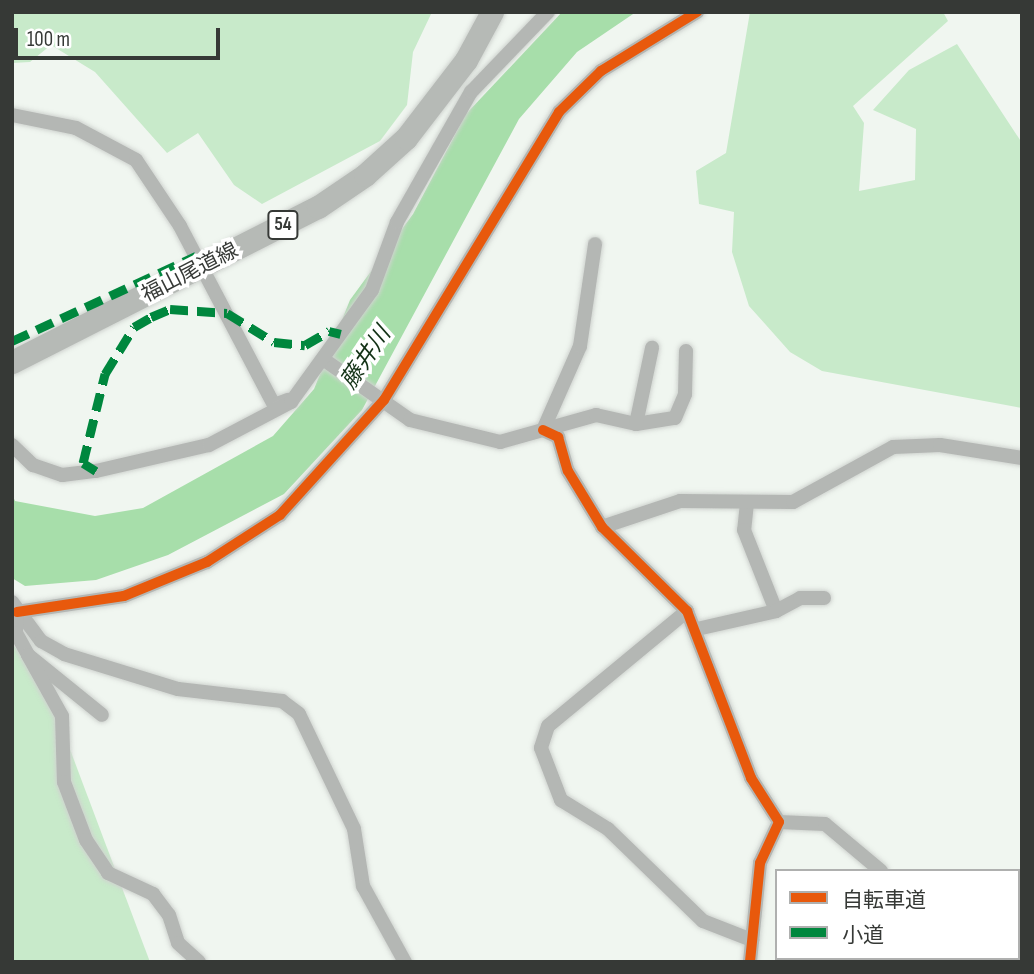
<!DOCTYPE html>
<meta charset="utf-8">
<style>
body{margin:0}
#map{position:relative;width:1034px;height:974px;overflow:hidden;background:#f0f6f0;font-family:"Sofia Sans Condensed","Noto Sans JP",sans-serif}
div>[style]{position:absolute}
[style*='--x']{left:calc(var(--x)*1px);top:calc(var(--y)*1px);width:calc(var(--w)*1px);rotate:calc(var(--a)*1deg)}
.green>*{inset:0;background:#c8eaca}
.water>*{inset:0;background:#a7deaa}
.roads{filter:drop-shadow(0 0 2px #cfd3cf) drop-shadow(0 0 2px #cfd3cf)}
.street>*{height:14px;margin:-7px;padding:0 7px;transform-origin:7px;border-radius:7px;background:#b4b7b4}
.primary>*{height:23px;margin:-11.5px;padding:0 11.5px;transform-origin:11.5px;border-radius:11.5px;background:#b6bab6}
.quiet>*{height:9px;margin-top:-4.5px;transform-origin:0;background:repeating-linear-gradient(90deg,#00873e 0 18px,transparent 0 27px)}
.cycleway>*{height:10px;margin:-5px;padding:0 5px;transform-origin:5px;border-radius:5px;background:#e8590c}
span{translate:-50% -50%;white-space:nowrap;text-align:center;line-height:1.15;-webkit-text-stroke:7px #fff;paint-order:stroke}
.shield-label span{padding:2px 5px;background:#fff;border:2px solid;border-radius:5px;-webkit-text-stroke-width:0}
.shield-label{font-size:19px;color:#363936;font-weight:700}
.street-label{font-size:21px;color:#363936}
.water-label{font-size:23px;color:#123115;font-style:italic}
.frame{position:absolute;inset:0;border:14px solid #363936;pointer-events:none}
.legend{position:absolute;left:775px;top:869px;width:245px;height:91px;box-sizing:border-box;background:#fff;border:2px solid #afb0af;margin:0;padding:9px 12px;list-style:none;font-size:21px;color:#363936}
.legend li{display:flex;align-items:center;gap:14px;height:35px}
.legend b{width:35px;border:2px solid #afb0af}
.scale{position:absolute;left:14px;top:28px;width:206px;height:32px;box-sizing:border-box;border:4px solid #363936;border-top:0;padding-left:9px;font-size:21px;line-height:24px;white-space:nowrap;color:#363936;-webkit-text-stroke:5px #fff;paint-order:stroke}
</style>
<div id="map">
<div class="green">
<div style="clip-path:polygon(12px 12px,432px 12px,413px 52px,407px 105px,380px 141px,262px 204px,234px 185px,198px 133px,167px 153px,95px 72px,51px 45px,30px 62px,12px 63px)"></div>
<div style="clip-path:polygon(750px 12px,943px 12px,948px 21px,853px 106px,864px 123px,859px 191px,915px 180px,916px 129px,873px 110px,909px 70px,957px 44px,1022px 143px,1022px 408px,822px 371px,790px 352px,749px 306px,732px 252px,734px 212px,699px 204px,696px 171px,726px 153px)"></div>
<div style="clip-path:polygon(12px 644px,42px 675px,150px 962px,12px 962px)"></div>
</div>
<div class="water">
<div style="clip-path:polygon(562px 12px,636px 12px,577px 52px,519px 119px,362px 410px,284px 494px,168px 555px,96px 580px,25px 586px,12px 578px,12px 494px,15px 501px,95px 516px,143px 508px,273px 436px,314px 389px,350px 300px,413px 214px,466px 114px)"></div>
</div>
<div class="roads">
<div class="street">
<div style="--x:12;--y:115;--w:65;--a:11.5"></div>
<div style="--x:76;--y:128;--w:68;--a:28.1"></div>
<div style="--x:136;--y:160;--w:79;--a:56.3"></div>
<div style="--x:180;--y:226;--w:202;--a:62.3"></div>
<div style="--x:274;--y:405;--w:15;--a:-20"></div>
<div style="--x:323;--y:359;--w:106;--a:35"></div>
<div style="--x:410;--y:420;--w:93;--a:13.7"></div>
<div style="--x:500;--y:442;--w:100;--a:-15.7"></div>
<div style="--x:596;--y:415;--w:41;--a:12.7"></div>
<div style="--x:636;--y:424;--w:39;--a:-9"></div>
<div style="--x:675;--y:418;--w:26;--a:-67"></div>
<div style="--x:685;--y:394;--w:43;--a:-88.7"></div>
<div style="--x:636;--y:424;--w:78;--a:-78.1"></div>
<div style="--x:543;--y:430;--w:17;--a:25"></div>
<div style="--x:558;--y:437;--w:35;--a:74"></div>
<div style="--x:568;--y:471;--w:66;--a:58.7"></div>
<div style="--x:602;--y:527;--w:120;--a:44.7"></div>
<div style="--x:687;--y:611;--w:179;--a:69"></div>
<div style="--x:751;--y:778;--w:52;--a:57.5"></div>
<div style="--x:779;--y:822;--w:45;--a:114.9"></div>
<div style="--x:760;--y:863;--w:100;--a:95.8"></div>
<div style="--x:543;--y:430;--w:92;--a:-66.2"></div>
<div style="--x:580;--y:346;--w:103;--a:-81.6"></div>
<div style="--x:12;--y:445;--w:29;--a:44"></div>
<div style="--x:33;--y:465;--w:31;--a:19"></div>
<div style="--x:62;--y:475;--w:34;--a:-7"></div>
<div style="--x:96;--y:471;--w:116;--a:-13"></div>
<div style="--x:209;--y:445;--w:93;--a:-27.7"></div>
<div style="--x:291;--y:402;--w:138;--a:-54.1"></div>
<div style="--x:372;--y:290;--w:72;--a:-69.8"></div>
<div style="--x:397;--y:222;--w:150;--a:-60.4"></div>
<div style="--x:471;--y:92;--w:111;--a:-46.1"></div>
<div style="--x:747;--y:503;--w:27;--a:96"></div>
<div style="--x:744;--y:530;--w:87;--a:68.4"></div>
<div style="--x:602;--y:527;--w:82;--a:-18.4"></div>
<div style="--x:680;--y:501;--w:113;--a:0.5"></div>
<div style="--x:793;--y:502;--w:114;--a:-28.8"></div>
<div style="--x:893;--y:447;--w:47;--a:-2.4"></div>
<div style="--x:940;--y:445;--w:83;--a:9"></div>
<div style="--x:12;--y:602;--w:49;--a:53.4"></div>
<div style="--x:41;--y:641;--w:26;--a:29"></div>
<div style="--x:64;--y:654;--w:119;--a:17.1"></div>
<div style="--x:178;--y:689;--w:105;--a:6.6"></div>
<div style="--x:282;--y:701;--w:21;--a:37"></div>
<div style="--x:299;--y:714;--w:127;--a:64.4"></div>
<div style="--x:354;--y:829;--w:58;--a:81"></div>
<div style="--x:363;--y:886;--w:87;--a:61.1"></div>
<div style="--x:687;--y:611;--w:180;--a:140.4"></div>
<div style="--x:548;--y:726;--w:23;--a:108"></div>
<div style="--x:541;--y:748;--w:56;--a:69"></div>
<div style="--x:561;--y:800;--w:55;--a:31.7"></div>
<div style="--x:608;--y:829;--w:132;--a:44.1"></div>
<div style="--x:703;--y:921;--w:53;--a:21.2"></div>
<div style="--x:17;--y:612;--w:108;--a:-8.5"></div>
<div style="--x:124;--y:596;--w:90;--a:-22.3"></div>
<div style="--x:207;--y:562;--w:87;--a:-32.8"></div>
<div style="--x:280;--y:515;--w:155;--a:-47.9"></div>
<div style="--x:384;--y:400;--w:337;--a:-58.7"></div>
<div style="--x:559;--y:112;--w:59;--a:-44.3"></div>
<div style="--x:601;--y:71;--w:113;--a:-31.6"></div>
<div style="--x:17;--y:612;--w:21;--a:93"></div>
<div style="--x:16;--y:633;--w:25;--a:61"></div>
<div style="--x:28;--y:655;--w:95;--a:39"></div>
<div style="--x:697;--y:629;--w:81;--a:-12.8"></div>
<div style="--x:776;--y:611;--w:27;--a:-28"></div>
<div style="--x:800;--y:598;--w:24;--a:0"></div>
<div style="--x:28;--y:655;--w:70;--a:60.9"></div>
<div style="--x:62;--y:716;--w:66;--a:88.3"></div>
<div style="--x:64;--y:782;--w:62;--a:69.2"></div>
<div style="--x:86;--y:840;--w:40;--a:56"></div>
<div style="--x:108;--y:873;--w:50;--a:25"></div>
<div style="--x:153;--y:894;--w:26;--a:53"></div>
<div style="--x:169;--y:915;--w:29;--a:72"></div>
<div style="--x:178;--y:943;--w:28;--a:42"></div>
<div style="--x:779;--y:822;--w:46;--a:2.5"></div>
<div style="--x:825;--y:824;--w:73;--a:40"></div>
<div style="--x:1018;--y:919;--w:4;--a:0"></div>
</div>
<div class="primary">
<div style="--x:12;--y:362;--w:343;--a:-26.9"></div>
<div style="--x:318;--y:207;--w:57;--a:-34.2"></div>
<div style="--x:365;--y:175;--w:55;--a:-42.1"></div>
<div style="--x:406;--y:138;--w:98;--a:-52.4"></div>
<div style="--x:466;--y:60;--w:55;--a:-61.6"></div>
</div>
</div>
<div class="quiet">
<div style="--x:12;--y:341;--w:203;--a:-24.8"></div>
<div style="--x:96;--y:471;--w:15;--a:-148"></div>
<div style="--x:83;--y:463;--w:92;--a:-76.1"></div>
<div style="--x:105;--y:374;--w:55;--a:-58.3"></div>
<div style="--x:134;--y:327;--w:20;--a:-30"></div>
<div style="--x:151;--y:317;--w:21;--a:-23"></div>
<div style="--x:170;--y:309;--w:57;--a:4"></div>
<div style="--x:227;--y:313;--w:55;--a:31.7"></div>
<div style="--x:274;--y:342;--w:31;--a:6"></div>
<div style="--x:305;--y:345;--w:28;--a:-30"></div>
<div style="--x:329;--y:331;--w:12;--a:14"></div>
</div>
<div class="cycleway">
<div style="--x:543;--y:430;--w:17;--a:25"></div>
<div style="--x:558;--y:437;--w:35;--a:74"></div>
<div style="--x:568;--y:471;--w:66;--a:58.7"></div>
<div style="--x:602;--y:527;--w:120;--a:44.7"></div>
<div style="--x:687;--y:611;--w:179;--a:69"></div>
<div style="--x:751;--y:778;--w:52;--a:57.5"></div>
<div style="--x:779;--y:822;--w:45;--a:114.9"></div>
<div style="--x:760;--y:863;--w:100;--a:95.8"></div>
<div style="--x:17;--y:612;--w:108;--a:-8.5"></div>
<div style="--x:124;--y:596;--w:90;--a:-22.3"></div>
<div style="--x:207;--y:562;--w:87;--a:-32.8"></div>
<div style="--x:280;--y:515;--w:155;--a:-47.9"></div>
<div style="--x:384;--y:400;--w:337;--a:-58.7"></div>
<div style="--x:559;--y:112;--w:59;--a:-44.3"></div>
<div style="--x:601;--y:71;--w:113;--a:-31.6"></div>
</div>
<div class="shield-label">
<span style="left:283px;top:225px">54</span>
</div>
<div class="street-label">
<span style="left:190px;top:273px;rotate:-27deg">福山尾道線</span>
</div>
<div class="water-label">
<span style="left:366px;top:358px;rotate:-56deg">藤井川</span>
</div>
<div class="frame"></div>
<ul class="legend">
<li><b style="height:9px;background:#e8590c"></b>自転車道</li>
<li><b style="height:9px;background:#00873e"></b>小道</li>
</ul>
<div class="scale">100 m</div>
</div>
